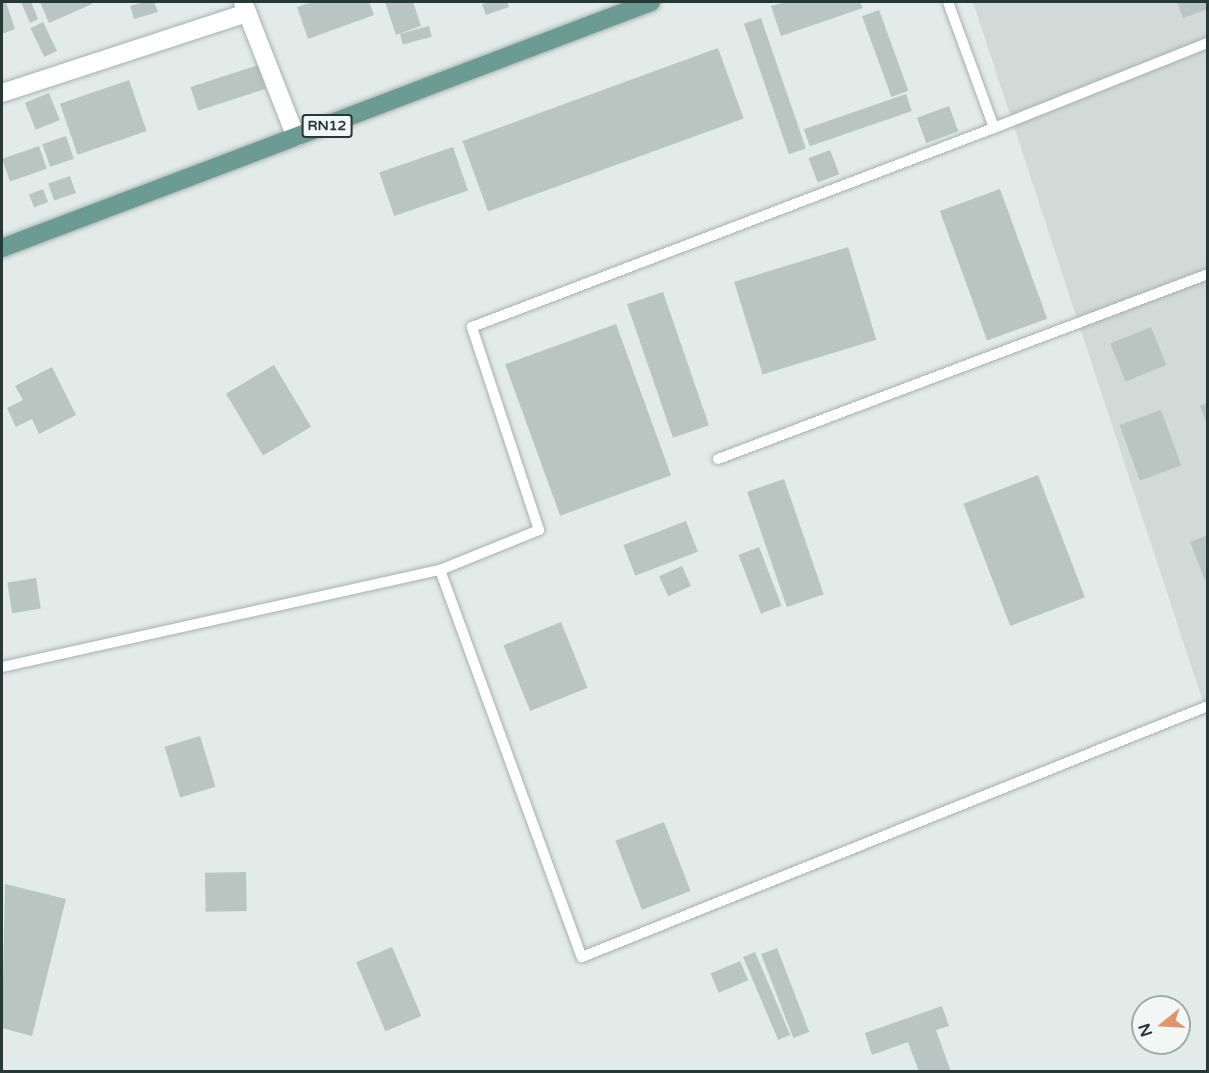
<!DOCTYPE html>
<style>
body{margin:0}
#map{position:relative;width:1209px;height:1073px;overflow:hidden;background:#e2ebe8;font-family:"Varela Round",sans-serif}
div>[style]{position:absolute}
[style*='--x']{left:calc(var(--x)*1px);top:calc(var(--y)*1px);width:calc(var(--w)*1px);rotate:calc(var(--a)*1deg)}
.built>*{inset:0;background:#d1dad7}
.building>*{inset:0;background:#b8c5c1;transform-origin:0 0}
.roads{filter:drop-shadow(0 0 2px #a6b2af) drop-shadow(0 0 2px #a6b2af)}
.lane>*{height:10px;margin:-5px;padding:0 5px;transform-origin:5px;border-radius:5px;background:#fff}
.street>*{height:18px;margin:-9px;padding:0 9px;transform-origin:9px;border-radius:9px;background:#fff}
.primary>*{height:18px;margin:-9px;padding:0 9px;transform-origin:9px;border-radius:9px;background:#6c9b94}
span{translate:-50% -50%;white-space:nowrap;text-align:center;line-height:1.15;-webkit-text-stroke:5px #f2f7f6;paint-order:stroke}
.shield-label span{padding:2px 4px;background:#f2f7f6;border:2px solid;border-radius:4px;-webkit-text-stroke-width:0}
.shield-label{font-size:14px;color:#253936;font-weight:700}
.frame{position:absolute;inset:0;border:3px solid #253936;pointer-events:none}
.north{position:absolute;left:1131px;top:995px;width:60px;height:60px;box-sizing:border-box;background:#f2f7f6;border:2px solid #a0aba9;border-radius:50%;rotate:252deg;font-size:16px;font-weight:700;line-height:24px;text-align:center;color:#253936}
.north::after{content:'';display:block;margin:auto;width:21px;height:27px;background:#e0966a;clip-path:polygon(50% 0,100% 100%,50% 72%,0 100%)}
</style>
<div id="map">
<div class="built">
<div style="clip-path:polygon(973px 2px,1207px 2px,1207px 714px)"></div>
</div>
<div class="building">
<div style="clip-path:polygon(2px 2px,6px 2px,15px 29px,2px 34px)"></div>
<div style="clip-path:polygon(21px 2px,31px 2px,38px 19px,30px 23px)"></div>
<div style="clip-path:polygon(40px 2px,91px 2px,92px 4px,49px 23px)"></div>
<div style="clip-path:polygon(144px 2px,154px 2px,158px 12px,134px 19px,130px 6px)"></div>
<div style="clip-path:polygon(312px 2px,369px 2px,374px 15px,308px 39px,297px 7px)"></div>
<div style="clip-path:polygon(385px 2px,413px 2px,421px 26px,396px 35px)"></div>
<div style="clip-path:polygon(490px 2px,507px 2px,509px 7px,486px 15px,482px 4px)"></div>
<div style="clip-path:polygon(786px 2px,860px 2px,863px 8px,781px 36px,771px 6px)"></div>
<div style="clip-path:polygon(1177px 2px,1208px 2px,1208px 9px,1183px 18px)"></div>
<div style="left:879px;top:10px;width:86px;height:18px;rotate:70deg"></div>
<div style="left:761px;top:18px;width:138px;height:18px;rotate:71deg"></div>
<div style="left:43px;top:22px;width:32px;height:14px;rotate:64deg"></div>
<div style="left:429px;top:26px;width:11px;height:30px;rotate:75deg"></div>
<div style="left:718px;top:48px;width:75px;height:272px;rotate:70deg"></div>
<div style="left:258px;top:65px;width:25px;height:71px;rotate:72deg"></div>
<div style="left:129px;top:80px;width:54px;height:73px;rotate:71deg"></div>
<div style="left:49px;top:93px;width:29px;height:26px;rotate:68deg"></div>
<div style="left:906px;top:94px;width:18px;height:108px;rotate:71deg"></div>
<div style="left:949px;top:106px;width:27px;height:34px;rotate:70deg"></div>
<div style="left:66px;top:136px;width:24px;height:25px;rotate:71deg"></div>
<div style="left:39px;top:146px;width:24px;height:39px;rotate:71deg"></div>
<div style="left:453px;top:147px;width:46px;height:78px;rotate:71deg"></div>
<div style="left:830px;top:150px;width:26px;height:23px;rotate:69deg"></div>
<div style="left:70px;top:176px;width:18px;height:23px;rotate:71deg"></div>
<div style="left:43px;top:189px;width:14px;height:15px;rotate:69deg"></div>
<div style="left:1000px;top:189px;width:138px;height:64px;rotate:70deg"></div>
<div style="left:848px;top:247px;width:97px;height:119px;rotate:73deg"></div>
<div style="left:663px;top:292px;width:141px;height:38px;rotate:71deg"></div>
<div style="left:616px;top:324px;width:161px;height:118px;rotate:70deg"></div>
<div style="left:1151px;top:327px;width:41px;height:44px;rotate:68deg"></div>
<div style="left:274px;top:365px;width:72px;height:56px;rotate:59deg"></div>
<div style="clip-path:polygon(52px 367px,76px 415px,39px 434px,32px 419px,16px 427px,7px 408px,23px 400px,15px 386px)"></div>
<div style="clip-path:polygon(1208px 403px,1208px 425px,1207px 425px,1200px 406px)"></div>
<div style="left:1161px;top:410px;width:59px;height:44px;rotate:70deg"></div>
<div style="left:1038px;top:475px;width:131px;height:80px;rotate:69deg"></div>
<div style="left:784px;top:479px;width:122px;height:39px;rotate:71deg"></div>
<div style="left:686px;top:521px;width:33px;height:67px;rotate:69deg"></div>
<div style="clip-path:polygon(1208px 535px,1208px 579px,1205px 580px,1190px 542px)"></div>
<div style="left:759px;top:547px;width:63px;height:22px;rotate:69deg"></div>
<div style="left:682px;top:566px;width:22px;height:25px;rotate:66deg"></div>
<div style="left:36px;top:578px;width:31px;height:29px;rotate:81deg"></div>
<div style="left:561px;top:622px;width:71px;height:62px;rotate:68deg"></div>
<div style="left:200px;top:736px;width:53px;height:37px;rotate:73deg"></div>
<div style="left:664px;top:822px;width:74px;height:52px;rotate:69deg"></div>
<div style="left:246px;top:872px;width:39px;height:41px;rotate:89deg"></div>
<div style="clip-path:polygon(5px 884px,66px 899px,32px 1036px,2px 1028px)"></div>
<div style="left:392px;top:947px;width:75px;height:39px;rotate:67deg"></div>
<div style="left:777px;top:948px;width:90px;height:17px;rotate:69deg"></div>
<div style="left:755px;top:952px;width:90px;height:13px;rotate:67deg"></div>
<div style="left:740px;top:961px;width:21px;height:32px;rotate:67deg"></div>
<div style="clip-path:polygon(942px 1006px,949px 1026px,936px 1030px,951px 1072px,919px 1072px,908px 1042px,872px 1055px,865px 1033px)"></div>
</div>
<div class="roads">
<div class="lane">
<div style="--x:948;--y:2;--w:134;--a:69.9"></div>
<div style="--x:994;--y:128;--w:230;--a:-21.7"></div>
<div style="--x:718;--y:459;--w:524;--a:-20.68"></div>
<div style="--x:440;--y:570;--w:412;--a:69.9"></div>
<div style="--x:582;--y:957;--w:674;--a:-21.85"></div>
<div style="--x:2;--y:667;--w:449;--a:-12.5"></div>
<div style="--x:440;--y:570;--w:107;--a:-22"></div>
<div style="--x:539;--y:530;--w:214;--a:-108.3"></div>
<div style="--x:472;--y:327;--w:559;--a:-20.87"></div>
</div>
<div class="street">
<div style="--x:243;--y:2;--w:145;--a:68.6"></div>
<div style="--x:2;--y:93;--w:258;--a:-18.1"></div>
</div>
<div class="primary">
<div style="--x:2;--y:248;--w:694;--a:-20.76"></div>
</div>
</div>
<div class="shield-label">
<span style="left:327px;top:126px">RN12</span>
</div>
<div class="frame"></div>
<div class="north">N</div>
</div>
